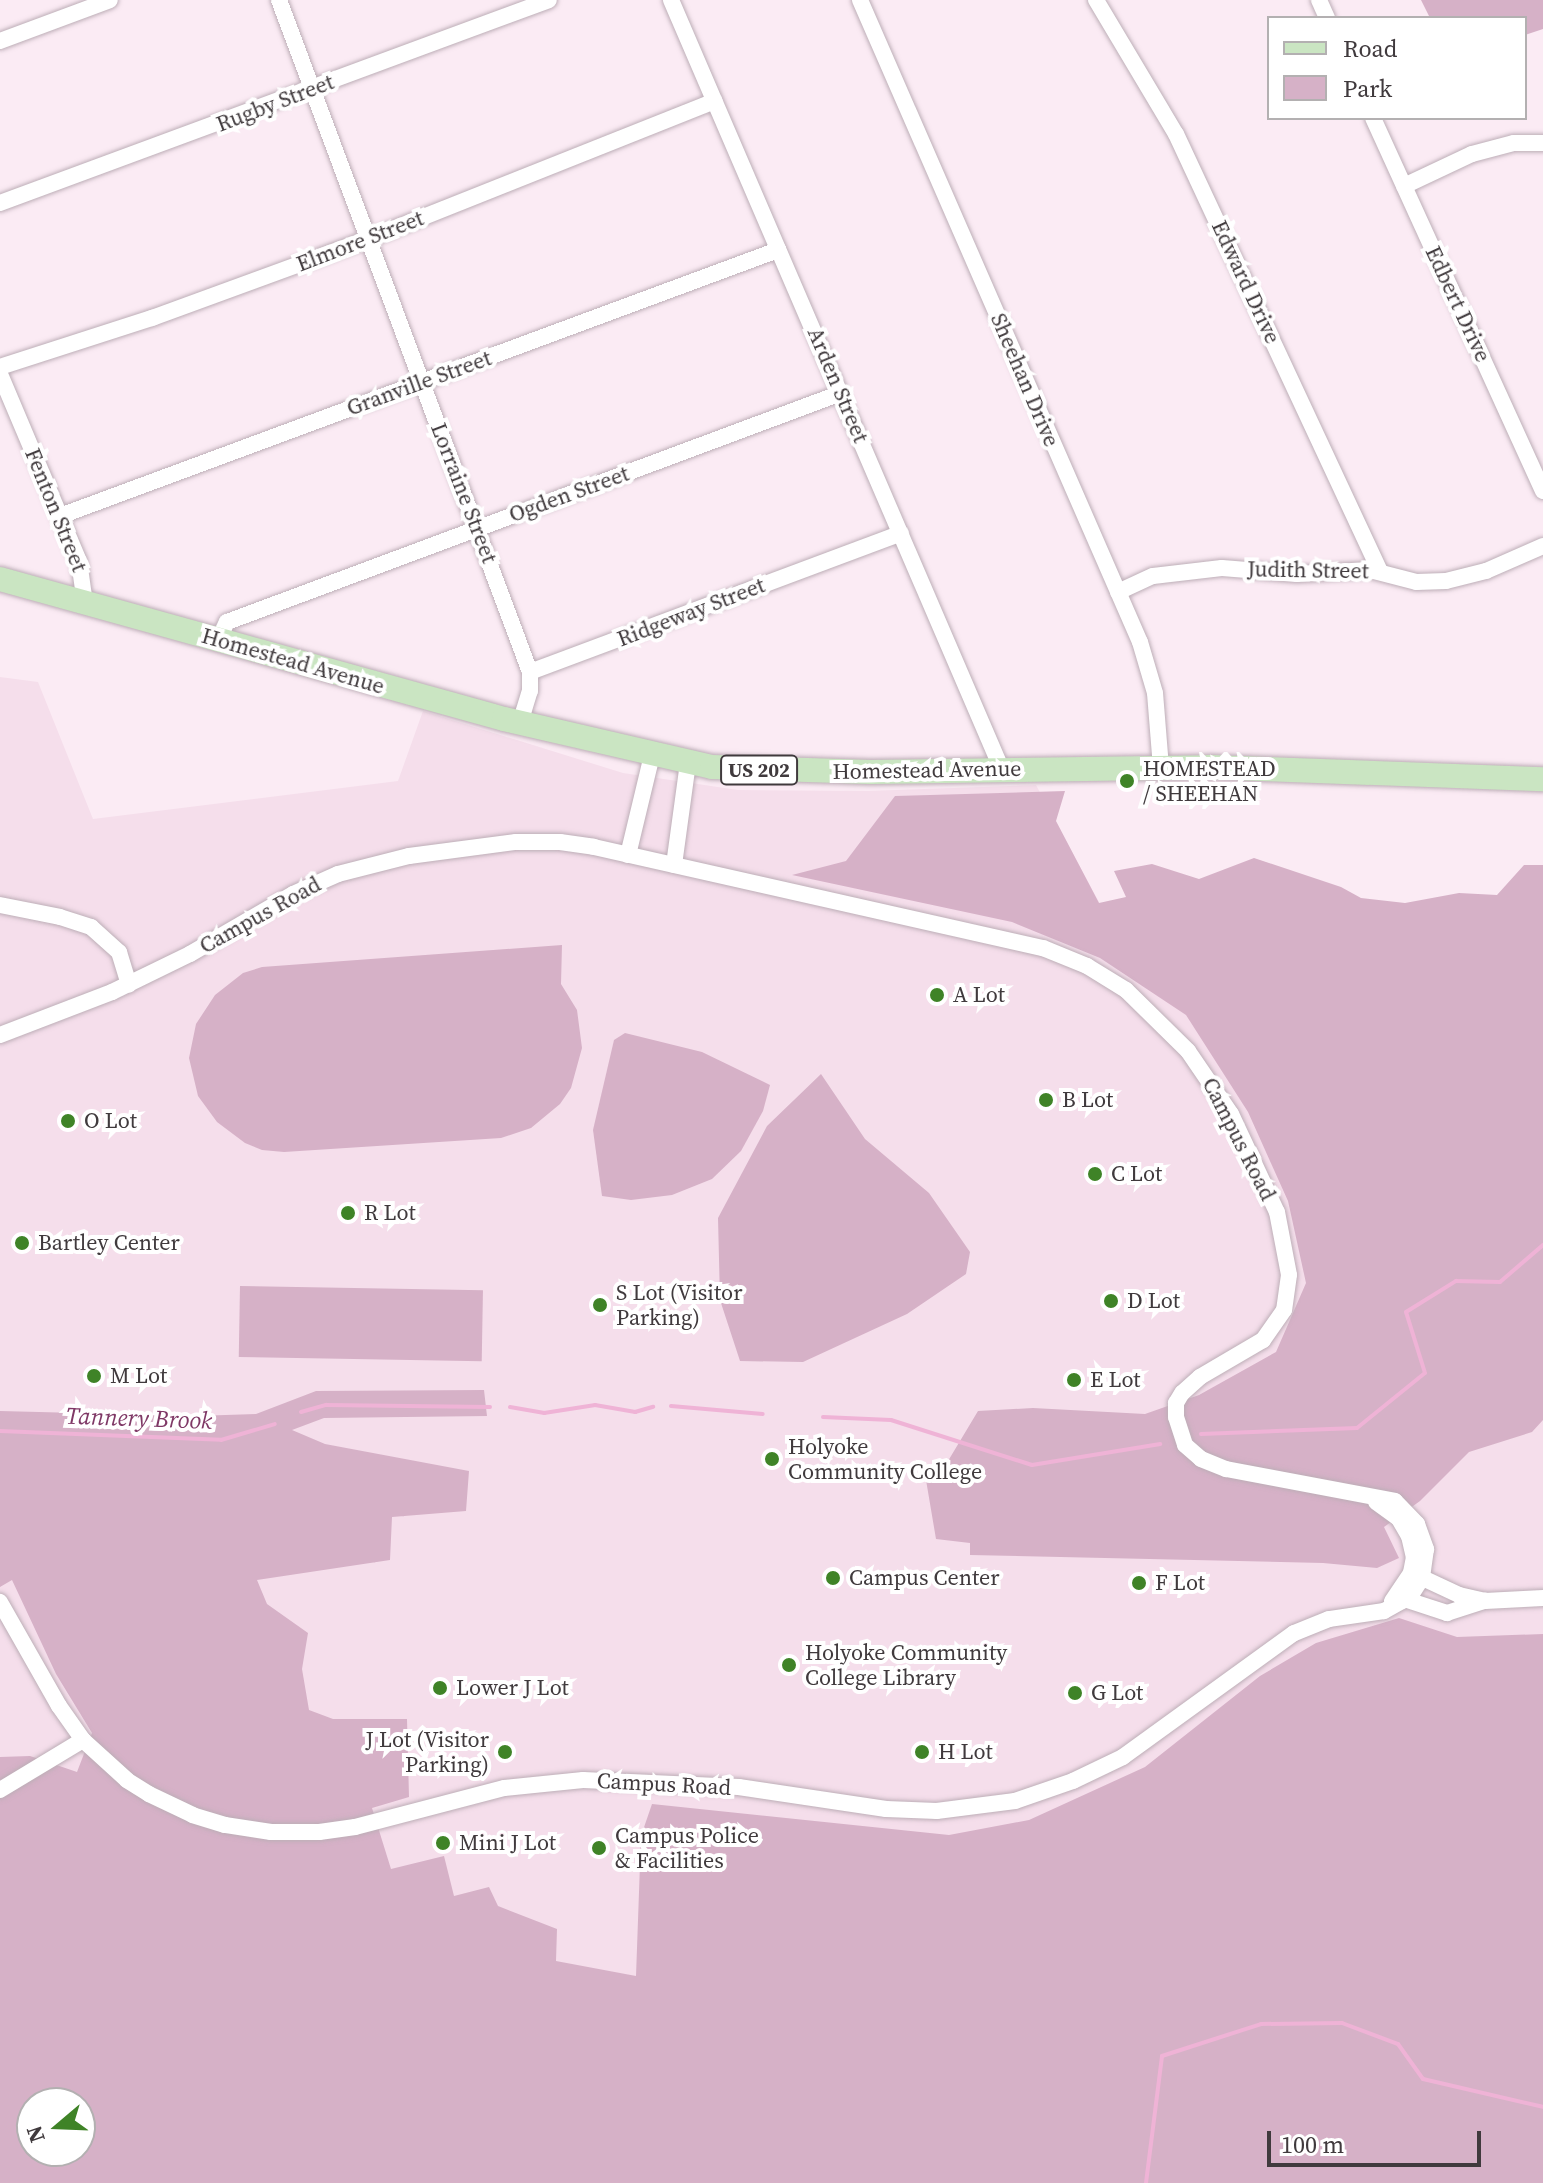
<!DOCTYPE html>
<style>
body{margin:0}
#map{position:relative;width:1543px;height:2183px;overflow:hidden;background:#fbebf4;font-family:"Source Serif 4",serif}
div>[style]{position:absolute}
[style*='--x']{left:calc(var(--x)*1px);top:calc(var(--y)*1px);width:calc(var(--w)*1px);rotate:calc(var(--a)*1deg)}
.built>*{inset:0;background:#f5deeb}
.green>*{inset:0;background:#d6b1c7;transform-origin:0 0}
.stream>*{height:4px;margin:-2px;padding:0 2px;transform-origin:2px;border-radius:2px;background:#efb3d6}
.roads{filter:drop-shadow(0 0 2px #bdaeb7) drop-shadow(0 0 2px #bdaeb7)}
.minor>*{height:16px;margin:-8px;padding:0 8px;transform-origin:8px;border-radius:8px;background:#fff}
.primary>*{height:24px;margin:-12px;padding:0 12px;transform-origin:12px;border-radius:12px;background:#cae5c2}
.dots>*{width:22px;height:22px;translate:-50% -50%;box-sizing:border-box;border:4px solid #fff;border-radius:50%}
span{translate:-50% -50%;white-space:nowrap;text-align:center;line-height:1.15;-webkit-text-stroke:8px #fff;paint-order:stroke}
.shield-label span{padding:2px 6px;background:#fff;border:2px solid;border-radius:6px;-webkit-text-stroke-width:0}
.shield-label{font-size:20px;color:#403a3d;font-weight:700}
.street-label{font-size:22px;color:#403a3d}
.poi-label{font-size:22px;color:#403a3d}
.left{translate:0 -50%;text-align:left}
.right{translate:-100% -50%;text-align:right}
.water-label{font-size:24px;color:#7f3866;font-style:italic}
.legend{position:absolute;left:1267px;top:16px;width:260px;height:104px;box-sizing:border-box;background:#fff;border:2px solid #b3b0b1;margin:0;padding:10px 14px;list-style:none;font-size:24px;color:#403a3d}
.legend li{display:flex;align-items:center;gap:16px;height:40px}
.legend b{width:40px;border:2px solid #b3b0b1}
.north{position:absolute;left:16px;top:2087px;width:80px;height:80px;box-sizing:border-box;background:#fff;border:2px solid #b3b0b1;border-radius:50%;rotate:251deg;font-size:22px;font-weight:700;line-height:32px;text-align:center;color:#403a3d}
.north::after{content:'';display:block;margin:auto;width:28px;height:36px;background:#3f8327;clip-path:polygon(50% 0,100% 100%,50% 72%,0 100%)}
.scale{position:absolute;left:1267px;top:2131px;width:214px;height:36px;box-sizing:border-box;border:4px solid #403a3d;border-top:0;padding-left:10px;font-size:24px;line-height:28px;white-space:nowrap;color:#403a3d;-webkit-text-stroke:6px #fff;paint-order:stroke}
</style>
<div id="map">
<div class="built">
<div style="clip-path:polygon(evenodd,0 677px,38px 682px,93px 819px,398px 781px,423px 711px,623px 773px,738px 790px,868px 791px,1036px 785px,1121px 943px,1543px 935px,1543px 1975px,0 2183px,0 677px,32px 2103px,80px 2103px,80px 2151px,32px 2151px,32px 2103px)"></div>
</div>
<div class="green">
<div style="clip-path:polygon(1421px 0,1543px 0,1543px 29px,1525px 35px,1525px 18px,1430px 18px)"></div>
<div style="clip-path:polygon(1065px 791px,1056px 821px,1099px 903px,1126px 897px,1114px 871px,1152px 864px,1199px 879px,1254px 858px,1341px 887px,1361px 898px,1405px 903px,1459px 893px,1497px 895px,1524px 865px,1543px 865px,1543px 1420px,1532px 1432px,1469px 1452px,1420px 1501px,1384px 1527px,1399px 1558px,1377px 1568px,1323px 1563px,970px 1555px,970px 1543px,936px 1539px,926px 1480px,948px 1461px,978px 1411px,1033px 1408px,1145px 1414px,1199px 1395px,1276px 1352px,1306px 1283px,1288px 1201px,1248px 1112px,1186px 1015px,1100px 958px,1012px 922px,792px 875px,846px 861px,895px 796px)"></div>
<div style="clip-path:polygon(562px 945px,561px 984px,577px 1010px,582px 1048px,571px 1088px,560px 1104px,531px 1128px,501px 1138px,284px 1152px,262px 1150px,245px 1143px,217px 1122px,198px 1096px,189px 1058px,196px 1024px,215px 995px,243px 973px,262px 967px)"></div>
<div style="clip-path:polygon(625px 1033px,702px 1052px,770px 1085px,763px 1111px,741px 1151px,712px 1179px,672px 1195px,631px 1200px,602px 1196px,593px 1130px,614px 1040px)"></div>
<div style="clip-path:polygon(821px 1074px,865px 1139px,929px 1193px,970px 1252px,966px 1274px,907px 1314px,803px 1362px,740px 1361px,720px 1300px,718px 1218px,767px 1126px)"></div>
<div style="left:240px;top:1286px;width:243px;height:71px;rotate:1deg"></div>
<div style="clip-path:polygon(evenodd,484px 1390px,487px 1416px,324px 1418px,292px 1430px,325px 1444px,469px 1471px,466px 1511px,392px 1517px,390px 1560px,257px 1580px,267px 1604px,308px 1633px,302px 1669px,309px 1710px,333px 1719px,407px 1719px,409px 1797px,372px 1808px,391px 1869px,444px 1856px,454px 1896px,489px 1887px,498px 1906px,557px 1929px,556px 1961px,636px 1976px,641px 1836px,652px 1804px,949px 1835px,1029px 1820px,1145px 1767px,1260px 1676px,1316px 1643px,1399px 1618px,1457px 1637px,1543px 1634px,1543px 2183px,0 2183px,0 1757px,30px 1756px,77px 1772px,92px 1733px,56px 1674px,12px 1580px,0 1587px,0 1411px,195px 1416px,256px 1414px,316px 1391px,484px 1390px,32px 2103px,80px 2103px,80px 2151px,32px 2151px,32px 2103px)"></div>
</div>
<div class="stream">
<div style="--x:671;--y:1406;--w:92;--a:5"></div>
<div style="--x:510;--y:1407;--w:35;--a:10"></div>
<div style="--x:544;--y:1413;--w:52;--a:-8.9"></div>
<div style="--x:595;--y:1405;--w:41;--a:9.9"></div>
<div style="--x:635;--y:1412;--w:19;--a:-16"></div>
<div style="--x:301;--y:1412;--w:26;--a:-16"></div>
<div style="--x:326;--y:1405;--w:164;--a:0.7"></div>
<div style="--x:823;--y:1417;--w:68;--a:2.5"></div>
<div style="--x:891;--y:1420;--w:148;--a:17.7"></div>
<div style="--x:1032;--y:1465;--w:130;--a:-9.3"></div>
<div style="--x:0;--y:1431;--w:221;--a:2.3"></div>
<div style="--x:221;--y:1440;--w:56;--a:-16.5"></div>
<div style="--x:1201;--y:1434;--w:156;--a:-2.2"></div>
<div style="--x:1357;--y:1428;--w:87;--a:-39"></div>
<div style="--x:1425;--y:1373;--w:64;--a:-107.3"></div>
<div style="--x:1406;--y:1312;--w:59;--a:-31.8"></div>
<div style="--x:1456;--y:1281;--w:44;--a:1.3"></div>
<div style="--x:1500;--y:1282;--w:57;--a:-40.7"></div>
<div style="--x:1146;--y:2183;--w:128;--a:-82.8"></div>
<div style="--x:1162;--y:2056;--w:104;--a:-17.9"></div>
<div style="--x:1261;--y:2024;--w:81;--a:-0.7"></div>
<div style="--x:1342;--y:2023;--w:60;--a:20.6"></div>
<div style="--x:1398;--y:2044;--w:43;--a:54.5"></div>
<div style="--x:1423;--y:2079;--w:123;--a:13.1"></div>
</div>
<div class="roads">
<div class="minor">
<div style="--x:279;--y:0;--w:717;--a:69.52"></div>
<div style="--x:671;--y:0;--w:838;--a:66.74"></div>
<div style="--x:860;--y:0;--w:700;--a:66.44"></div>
<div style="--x:1140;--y:642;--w:53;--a:73.6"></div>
<div style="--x:1155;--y:693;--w:74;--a:85.4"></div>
<div style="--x:1096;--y:0;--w:156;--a:59.2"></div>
<div style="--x:1176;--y:134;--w:483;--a:65"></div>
<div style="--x:1319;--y:0;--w:20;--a:66"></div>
<div style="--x:0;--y:41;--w:117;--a:-20.4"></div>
<div style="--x:1373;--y:118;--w:410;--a:65.5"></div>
<div style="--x:1404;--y:186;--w:75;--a:-25.2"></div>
<div style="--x:1472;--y:154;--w:43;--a:-14.7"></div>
<div style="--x:1514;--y:143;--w:29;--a:0"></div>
<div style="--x:0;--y:203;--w:585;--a:-20.29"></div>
<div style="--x:0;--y:367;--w:160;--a:-17.9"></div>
<div style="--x:152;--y:318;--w:230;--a:-20.1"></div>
<div style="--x:368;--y:239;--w:373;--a:-21.7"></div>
<div style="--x:0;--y:374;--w:203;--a:67.1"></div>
<div style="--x:79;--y:561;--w:42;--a:81.9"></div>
<div style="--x:60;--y:516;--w:766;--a:-20.33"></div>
<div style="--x:1118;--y:592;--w:38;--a:-25"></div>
<div style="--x:1153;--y:576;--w:69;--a:-6.6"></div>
<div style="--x:1222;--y:568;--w:75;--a:4.6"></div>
<div style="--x:1297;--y:574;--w:73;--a:-3.1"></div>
<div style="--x:1370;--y:570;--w:48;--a:14.6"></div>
<div style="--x:1416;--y:582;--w:30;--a:-2"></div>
<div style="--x:1446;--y:581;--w:41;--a:-14"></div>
<div style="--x:1486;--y:571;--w:62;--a:-23.7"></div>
<div style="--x:218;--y:641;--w:21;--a:-65"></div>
<div style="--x:227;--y:622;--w:655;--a:-20.45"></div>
<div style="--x:520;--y:723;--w:34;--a:-73"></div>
<div style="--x:530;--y:691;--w:19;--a:-90"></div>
<div style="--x:530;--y:672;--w:396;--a:-20.5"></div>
<div style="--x:628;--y:855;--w:103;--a:-76.5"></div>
<div style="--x:674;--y:865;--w:103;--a:-82.2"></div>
<div style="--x:0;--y:905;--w:61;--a:11.3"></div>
<div style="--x:60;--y:917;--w:33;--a:18"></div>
<div style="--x:91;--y:927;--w:38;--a:42"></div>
<div style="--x:119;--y:952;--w:34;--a:73"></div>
<div style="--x:0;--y:1035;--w:120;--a:-21"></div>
<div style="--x:112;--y:992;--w:87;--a:-26"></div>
<div style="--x:190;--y:954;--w:119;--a:-30.2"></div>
<div style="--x:293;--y:894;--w:49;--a:-24"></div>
<div style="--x:338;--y:874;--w:73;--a:-14.2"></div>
<div style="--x:409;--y:856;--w:108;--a:-7.5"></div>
<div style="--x:516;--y:842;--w:44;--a:0"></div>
<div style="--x:560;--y:842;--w:34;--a:8"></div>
<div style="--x:594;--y:847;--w:460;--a:12.7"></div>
<div style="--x:1043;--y:948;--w:48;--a:22.2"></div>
<div style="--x:1087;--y:966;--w:46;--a:31.6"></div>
<div style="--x:1126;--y:990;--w:87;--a:44.5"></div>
<div style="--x:1188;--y:1051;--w:76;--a:55.7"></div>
<div style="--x:1231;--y:1114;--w:108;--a:64.9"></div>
<div style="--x:1277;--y:1212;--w:64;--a:79.2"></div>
<div style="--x:1289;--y:1275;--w:35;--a:98"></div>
<div style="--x:1284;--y:1310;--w:37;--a:125"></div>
<div style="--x:1263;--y:1340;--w:73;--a:149.6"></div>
<div style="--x:1200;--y:1377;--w:24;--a:138"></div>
<div style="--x:1182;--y:1393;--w:12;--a:121"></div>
<div style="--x:1176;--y:1403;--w:14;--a:90"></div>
<div style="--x:1176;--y:1417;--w:29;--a:72"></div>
<div style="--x:1185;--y:1445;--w:21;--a:41"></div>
<div style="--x:1201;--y:1459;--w:27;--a:22"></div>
<div style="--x:1226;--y:1469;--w:172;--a:10.7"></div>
<div style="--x:1395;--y:1501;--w:32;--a:46"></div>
<div style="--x:1417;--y:1524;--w:27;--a:70"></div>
<div style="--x:1426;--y:1549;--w:29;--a:98"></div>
<div style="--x:1422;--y:1578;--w:20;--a:123"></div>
<div style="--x:1411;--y:1595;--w:11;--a:146"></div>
<div style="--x:1402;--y:1601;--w:21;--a:151"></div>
<div style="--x:1384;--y:1611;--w:56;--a:171.7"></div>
<div style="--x:1329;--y:1619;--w:38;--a:158"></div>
<div style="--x:1294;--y:1633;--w:211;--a:144.1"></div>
<div style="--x:1123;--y:1757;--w:55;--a:154.4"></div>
<div style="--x:1073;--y:1781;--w:61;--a:161"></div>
<div style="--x:1015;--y:1801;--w:79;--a:172.7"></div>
<div style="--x:937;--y:1811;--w:51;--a:-177.8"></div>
<div style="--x:886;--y:1809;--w:149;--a:-171.5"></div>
<div style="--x:739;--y:1787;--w:156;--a:-177.4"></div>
<div style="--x:583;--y:1780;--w:79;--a:174.2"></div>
<div style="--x:504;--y:1788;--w:154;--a:165.3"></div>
<div style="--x:355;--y:1827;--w:36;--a:172"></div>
<div style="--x:319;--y:1832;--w:48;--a:180"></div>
<div style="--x:271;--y:1832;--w:47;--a:-171.3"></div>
<div style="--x:225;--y:1825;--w:34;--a:-163"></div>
<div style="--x:193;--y:1815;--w:49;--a:-154.5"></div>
<div style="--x:149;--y:1794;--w:26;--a:-148"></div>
<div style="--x:127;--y:1780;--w:59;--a:-137.7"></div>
<div style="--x:83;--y:1740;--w:42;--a:-125.2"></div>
<div style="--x:59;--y:1706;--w:120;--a:-119.6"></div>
<div style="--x:1376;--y:1502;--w:29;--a:36"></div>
<div style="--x:1399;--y:1519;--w:20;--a:60"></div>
<div style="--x:1409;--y:1536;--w:22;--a:77"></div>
<div style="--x:1414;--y:1557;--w:16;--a:101"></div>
<div style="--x:1411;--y:1573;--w:34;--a:124"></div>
<div style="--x:1412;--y:1573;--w:52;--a:25.1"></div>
<div style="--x:1459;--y:1595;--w:26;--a:13"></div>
<div style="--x:1398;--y:1597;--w:52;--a:18.1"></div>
<div style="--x:1447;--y:1613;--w:40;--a:-18"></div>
<div style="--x:1485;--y:1601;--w:58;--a:-3"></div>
<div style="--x:0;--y:1790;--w:97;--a:-31.1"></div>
</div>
<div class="primary">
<div style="--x:0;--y:579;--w:523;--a:15.52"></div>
<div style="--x:504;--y:719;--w:213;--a:13"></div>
<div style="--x:712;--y:767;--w:159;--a:1.8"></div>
<div style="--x:871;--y:772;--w:339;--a:-0.8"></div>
<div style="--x:1210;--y:767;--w:333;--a:2.1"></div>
</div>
</div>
<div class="dots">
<div style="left:1127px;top:781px;background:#3f8327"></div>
<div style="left:937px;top:995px;background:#3f8327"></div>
<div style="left:1046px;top:1100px;background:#3f8327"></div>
<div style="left:68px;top:1121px;background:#3f8327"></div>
<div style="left:1095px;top:1174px;background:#3f8327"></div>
<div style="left:348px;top:1213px;background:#3f8327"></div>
<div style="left:22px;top:1243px;background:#3f8327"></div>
<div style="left:1111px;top:1301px;background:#3f8327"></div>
<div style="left:600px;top:1305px;background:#3f8327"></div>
<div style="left:94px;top:1376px;background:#3f8327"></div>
<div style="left:1074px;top:1380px;background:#3f8327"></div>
<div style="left:772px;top:1459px;background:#3f8327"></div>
<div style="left:833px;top:1578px;background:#3f8327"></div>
<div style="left:1139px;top:1583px;background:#3f8327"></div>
<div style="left:789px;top:1665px;background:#3f8327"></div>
<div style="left:440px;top:1688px;background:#3f8327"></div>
<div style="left:1075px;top:1693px;background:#3f8327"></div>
<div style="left:505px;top:1752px;background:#3f8327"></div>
<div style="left:922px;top:1752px;background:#3f8327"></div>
<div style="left:443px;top:1843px;background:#3f8327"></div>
<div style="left:599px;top:1848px;background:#3f8327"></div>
</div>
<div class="shield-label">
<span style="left:759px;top:770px">US 202</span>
</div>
<div class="street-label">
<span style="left:275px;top:103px;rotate:-21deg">Rugby Street</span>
<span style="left:360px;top:241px;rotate:-21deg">Elmore Street</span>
<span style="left:1246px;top:282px;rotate:65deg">Edward Drive</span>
<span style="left:1458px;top:304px;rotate:65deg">Edbert Drive</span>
<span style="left:1025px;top:380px;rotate:67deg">Sheehan Drive</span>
<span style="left:419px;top:383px;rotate:-20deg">Granville Street</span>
<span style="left:838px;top:385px;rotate:67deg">Arden Street</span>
<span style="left:464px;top:493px;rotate:69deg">Lorraine Street</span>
<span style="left:569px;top:494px;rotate:-20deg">Ogden Street</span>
<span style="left:56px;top:510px;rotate:68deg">Fenton Street</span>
<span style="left:1308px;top:570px;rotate:1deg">Judith Street</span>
<span style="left:691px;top:612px;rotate:-21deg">Ridgeway Street</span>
<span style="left:293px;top:661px;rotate:16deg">Homestead Avenue</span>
<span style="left:927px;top:770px;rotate:-1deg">Homestead Avenue</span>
<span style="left:260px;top:915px;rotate:-29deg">Campus Road</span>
<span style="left:1239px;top:1139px;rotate:63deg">Campus Road</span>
<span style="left:664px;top:1784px;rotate:3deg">Campus Road</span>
</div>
<div class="poi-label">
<span class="left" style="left:1143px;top:781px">HOMESTEAD<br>/ SHEEHAN</span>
<span class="left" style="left:953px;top:995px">A Lot</span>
<span class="left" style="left:1062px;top:1100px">B Lot</span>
<span class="left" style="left:84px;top:1121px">O Lot</span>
<span class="left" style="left:1111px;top:1174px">C Lot</span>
<span class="left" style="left:364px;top:1213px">R Lot</span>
<span class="left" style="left:38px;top:1243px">Bartley Center</span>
<span class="left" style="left:616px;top:1305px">S Lot (Visitor<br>Parking)</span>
<span class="left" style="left:1127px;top:1301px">D Lot</span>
<span class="left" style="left:110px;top:1376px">M Lot</span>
<span class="left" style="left:1090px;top:1380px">E Lot</span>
<span class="left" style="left:788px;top:1459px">Holyoke<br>Community College</span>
<span class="left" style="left:849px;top:1578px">Campus Center</span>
<span class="left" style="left:1155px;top:1583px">F Lot</span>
<span class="left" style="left:805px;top:1665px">Holyoke Community<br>College Library</span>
<span class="left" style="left:456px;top:1688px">Lower J Lot</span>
<span class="left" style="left:1091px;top:1693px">G Lot</span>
<span class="right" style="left:489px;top:1752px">J Lot (Visitor<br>Parking)</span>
<span class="left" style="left:938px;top:1752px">H Lot</span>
<span class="left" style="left:615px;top:1848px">Campus Police<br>&amp; Facilities</span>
<span class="left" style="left:459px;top:1843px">Mini J Lot</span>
</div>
<div class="water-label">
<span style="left:139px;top:1418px;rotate:2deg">Tannery Brook</span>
</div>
<ul class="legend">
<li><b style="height:10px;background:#cae5c2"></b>Road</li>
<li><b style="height:22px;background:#d6b1c7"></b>Park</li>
</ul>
<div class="north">N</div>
<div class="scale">100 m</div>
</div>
